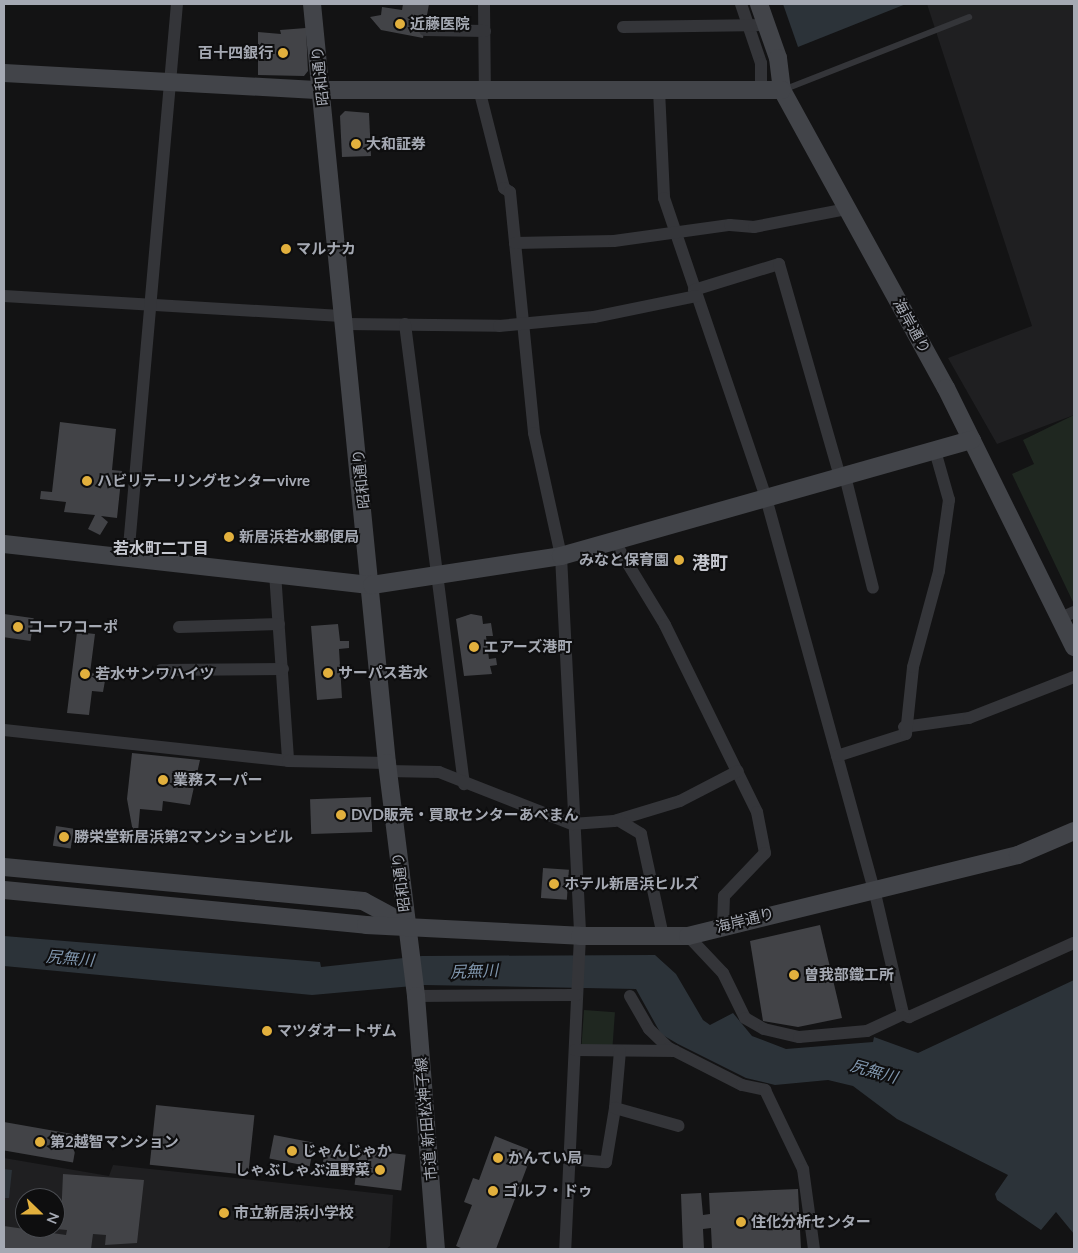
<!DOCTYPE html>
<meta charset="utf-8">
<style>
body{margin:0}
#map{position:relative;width:1078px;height:1253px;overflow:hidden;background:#131314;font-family:Lato,"Noto Sans JP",sans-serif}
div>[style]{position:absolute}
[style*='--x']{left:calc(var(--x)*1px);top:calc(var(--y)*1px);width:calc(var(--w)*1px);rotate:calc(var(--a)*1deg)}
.built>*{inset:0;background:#1f1f21}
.green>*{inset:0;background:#1f2720;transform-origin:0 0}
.water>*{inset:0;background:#2c3339}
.building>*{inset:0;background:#424347;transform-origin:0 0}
.lane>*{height:6px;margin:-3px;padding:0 3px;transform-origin:3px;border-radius:3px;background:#343539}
.street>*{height:12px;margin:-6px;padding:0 6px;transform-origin:6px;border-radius:6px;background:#343539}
.secondary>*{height:18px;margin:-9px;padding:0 9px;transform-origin:9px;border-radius:9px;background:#424449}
.dots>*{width:14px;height:14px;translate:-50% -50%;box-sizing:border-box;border:2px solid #0e0e0f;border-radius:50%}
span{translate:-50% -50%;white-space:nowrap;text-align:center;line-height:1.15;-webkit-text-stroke:4px #0e0e0f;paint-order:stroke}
.poi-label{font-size:15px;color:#a5a9b3;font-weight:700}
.left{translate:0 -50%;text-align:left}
.right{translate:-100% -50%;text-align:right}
.street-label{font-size:15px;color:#a5a9b3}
.neighbourhood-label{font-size:16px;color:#c6c8d0;font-weight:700}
.water-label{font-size:16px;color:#7f95ac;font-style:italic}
.quarter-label{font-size:18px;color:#c6c8d0;font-weight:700}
.frame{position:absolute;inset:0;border:5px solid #a5a9b3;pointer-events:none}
.north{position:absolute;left:15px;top:1188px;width:50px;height:50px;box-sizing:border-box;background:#0e0e0f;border:1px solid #4a4c51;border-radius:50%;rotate:112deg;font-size:14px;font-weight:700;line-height:20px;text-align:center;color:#a5a9b3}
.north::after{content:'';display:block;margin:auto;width:18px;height:22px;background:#e2b03d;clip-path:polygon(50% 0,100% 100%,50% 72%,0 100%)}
</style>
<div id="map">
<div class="built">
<div style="clip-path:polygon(927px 4px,1074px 4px,1074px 415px,997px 444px,948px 358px,1032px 326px)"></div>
<div style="clip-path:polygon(evenodd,4px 1158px,109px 1176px,113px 1165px,393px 1195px,390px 1246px,386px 1249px,4px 1249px,4px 1158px,25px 1198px,55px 1198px,55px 1228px,25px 1228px,25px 1198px)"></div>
</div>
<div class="green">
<div style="clip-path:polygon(1074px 415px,1074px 604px,1012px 474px,1034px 464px,1023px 440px)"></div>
<div style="left:584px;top:1010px;width:31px;height:35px;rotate:4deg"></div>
</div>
<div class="water">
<div style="clip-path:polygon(783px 4px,906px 4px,798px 47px)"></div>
<div style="clip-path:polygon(4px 936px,320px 962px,321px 967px,422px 956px,655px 955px,676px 974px,703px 1020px,710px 1025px,733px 1013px,752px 1036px,786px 1049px,873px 1042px,874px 1037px,918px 1053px,1074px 980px,1074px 1234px,1056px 1212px,1041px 1230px,997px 1200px,995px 1194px,1008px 1175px,897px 1119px,853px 1086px,828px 1080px,775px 1085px,746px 1078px,678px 1044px,661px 1034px,636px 989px,424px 985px,312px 995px,4px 966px)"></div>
<div style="clip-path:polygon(4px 1169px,12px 1170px,9px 1198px,4px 1198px)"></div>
</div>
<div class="building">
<div style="clip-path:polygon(403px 4px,429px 4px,423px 38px,381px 30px,370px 17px,381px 15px,382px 7px,402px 10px)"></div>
<div style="clip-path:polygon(306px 28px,308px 71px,304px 76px,258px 75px,258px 32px,281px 34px,280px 30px)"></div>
<div style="clip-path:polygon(345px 111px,369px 113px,371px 156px,342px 157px,340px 116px)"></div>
<div style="clip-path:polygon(60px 422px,116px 429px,112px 470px,122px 471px,117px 518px,101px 516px,108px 522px,100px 535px,88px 529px,95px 515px,64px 512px,66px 502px,40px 499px,41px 491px,52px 492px)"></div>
<div style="left:4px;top:614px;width:30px;height:23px;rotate:8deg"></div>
<div style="clip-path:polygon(471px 614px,482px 616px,483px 624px,491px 623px,493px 636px,486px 636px,489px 659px,496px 658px,497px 665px,490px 666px,492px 674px,464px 676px,456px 619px)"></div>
<div style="clip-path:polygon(338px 624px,340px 641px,349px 641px,349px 648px,339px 649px,342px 698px,317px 700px,311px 626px)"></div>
<div style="clip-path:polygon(77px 632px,95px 634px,90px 673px,106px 675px,103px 692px,92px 691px,89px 715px,67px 713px)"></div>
<div style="clip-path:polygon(132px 753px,200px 760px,190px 805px,163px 801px,162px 811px,140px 809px,138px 832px,133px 832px,127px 799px)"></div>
<div style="left:371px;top:797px;width:35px;height:61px;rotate:88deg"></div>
<div style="left:56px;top:826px;width:18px;height:20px;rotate:9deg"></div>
<div style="left:543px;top:868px;width:26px;height:30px;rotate:4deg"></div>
<div style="clip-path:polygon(820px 925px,842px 1018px,798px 1027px,763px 1021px,750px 941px)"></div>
<div style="left:156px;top:1105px;width:99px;height:60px;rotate:6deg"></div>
<div style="left:4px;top:1122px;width:75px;height:28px;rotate:10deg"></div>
<div style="left:274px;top:1135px;width:41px;height:24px;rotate:11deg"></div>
<div style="clip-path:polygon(495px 1136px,533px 1151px,496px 1249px,463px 1249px,456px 1246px,472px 1205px,464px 1202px,473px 1178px,479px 1180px)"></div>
<div style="left:325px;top:1149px;width:25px;height:23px;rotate:9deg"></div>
<div style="left:359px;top:1149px;width:47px;height:36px;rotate:7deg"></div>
<div style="clip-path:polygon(63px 1174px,144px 1180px,137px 1243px,105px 1245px,106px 1235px,93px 1234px,91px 1249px,4px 1249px,4px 1226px,66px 1235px,67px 1230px,56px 1229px,61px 1219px)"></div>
<div style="clip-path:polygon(798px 1189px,801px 1249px,712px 1249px,711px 1228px,703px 1229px,704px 1249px,683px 1249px,681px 1194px,701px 1193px,703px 1215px,710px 1214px,709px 1193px)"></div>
</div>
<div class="lane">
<div style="--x:783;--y:90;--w:200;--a:-21.4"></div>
</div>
<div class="street">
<div style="--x:484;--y:4;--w:89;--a:89.4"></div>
<div style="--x:741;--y:4;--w:62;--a:71.3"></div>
<div style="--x:761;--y:63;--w:27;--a:90"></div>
<div style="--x:623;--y:27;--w:143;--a:-0.8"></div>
<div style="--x:425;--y:30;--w:60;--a:1"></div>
<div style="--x:659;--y:90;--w:108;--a:87.3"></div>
<div style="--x:664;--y:198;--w:317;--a:71.2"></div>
<div style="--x:766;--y:498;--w:406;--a:74.6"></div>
<div style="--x:874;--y:889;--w:128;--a:76.9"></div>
<div style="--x:903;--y:1014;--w:7;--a:27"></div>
<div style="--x:909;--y:1017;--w:181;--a:-24.2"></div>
<div style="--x:480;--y:93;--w:98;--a:75.8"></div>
<div style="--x:504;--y:188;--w:7;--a:34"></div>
<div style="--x:510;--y:192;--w:242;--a:84.3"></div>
<div style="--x:534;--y:433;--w:126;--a:77.6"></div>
<div style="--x:561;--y:556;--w:380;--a:87.1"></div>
<div style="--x:580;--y:936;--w:313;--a:92.7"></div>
<div style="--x:515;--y:243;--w:99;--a:-1.2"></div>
<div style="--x:614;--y:241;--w:117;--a:-7.9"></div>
<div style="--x:730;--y:225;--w:24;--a:5"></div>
<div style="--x:754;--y:227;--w:95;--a:-11"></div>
<div style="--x:694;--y:290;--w:89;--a:-17"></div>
<div style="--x:779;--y:264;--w:222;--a:74"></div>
<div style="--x:4;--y:296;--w:342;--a:3.4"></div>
<div style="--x:346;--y:324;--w:153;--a:0.7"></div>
<div style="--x:499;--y:326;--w:95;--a:-5.4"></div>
<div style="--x:594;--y:317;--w:104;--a:-11.6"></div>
<div style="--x:405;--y:324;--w:464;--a:82.7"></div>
<div style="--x:845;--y:476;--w:115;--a:76"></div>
<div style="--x:614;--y:541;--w:98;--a:58.7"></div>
<div style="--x:665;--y:625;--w:208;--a:63.8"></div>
<div style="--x:757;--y:812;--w:42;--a:79"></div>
<div style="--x:765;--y:853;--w:59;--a:133.6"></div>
<div style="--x:724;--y:896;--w:28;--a:92"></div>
<div style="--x:128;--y:558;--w:556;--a:-84.95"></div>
<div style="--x:275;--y:573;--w:188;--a:86"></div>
<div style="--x:1061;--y:618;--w:14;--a:-25"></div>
<div style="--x:179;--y:627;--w:100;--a:-1.7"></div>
<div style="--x:161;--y:670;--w:122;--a:-0.5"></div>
<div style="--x:904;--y:727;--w:66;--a:-7.9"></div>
<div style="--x:969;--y:718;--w:113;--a:-21.3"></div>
<div style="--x:4;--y:730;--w:286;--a:6.2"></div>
<div style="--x:288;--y:761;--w:99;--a:1.2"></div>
<div style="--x:837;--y:756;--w:72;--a:-17.7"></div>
<div style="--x:906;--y:734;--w:67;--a:-84"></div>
<div style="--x:913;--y:667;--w:99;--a:-74.8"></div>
<div style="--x:939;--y:571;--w:72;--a:-82"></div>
<div style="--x:949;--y:500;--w:51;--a:-105.9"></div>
<div style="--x:388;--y:771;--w:51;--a:1.1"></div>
<div style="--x:439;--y:772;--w:143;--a:21.4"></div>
<div style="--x:572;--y:824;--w:42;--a:-4.1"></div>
<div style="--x:614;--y:821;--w:69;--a:-16.9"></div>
<div style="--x:680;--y:801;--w:65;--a:-27.3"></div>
<div style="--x:618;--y:820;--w:27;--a:31"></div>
<div style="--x:641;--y:834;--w:104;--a:77.8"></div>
<div style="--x:688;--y:936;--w:51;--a:46.6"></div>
<div style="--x:723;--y:973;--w:50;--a:63.9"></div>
<div style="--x:745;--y:1018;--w:22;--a:30"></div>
<div style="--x:764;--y:1029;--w:36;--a:13"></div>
<div style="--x:799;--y:1037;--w:68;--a:-5"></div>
<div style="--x:867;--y:1031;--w:40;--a:-25"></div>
<div style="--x:416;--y:996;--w:161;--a:-0.4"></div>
<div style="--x:630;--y:996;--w:38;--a:60"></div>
<div style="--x:649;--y:1029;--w:28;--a:44"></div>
<div style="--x:669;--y:1048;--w:82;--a:26.9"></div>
<div style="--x:742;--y:1085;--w:24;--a:12"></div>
<div style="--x:765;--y:1090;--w:88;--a:64.3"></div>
<div style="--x:803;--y:1169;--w:81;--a:82.2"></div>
<div style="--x:575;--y:1050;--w:100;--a:0.6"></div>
<div style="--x:615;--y:1108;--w:57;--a:-85"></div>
<div style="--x:568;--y:1159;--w:38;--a:5"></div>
<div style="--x:606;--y:1162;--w:55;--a:-80.5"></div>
<div style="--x:615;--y:1108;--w:66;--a:15.7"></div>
</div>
<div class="secondary">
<div style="--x:312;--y:4;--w:763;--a:84.36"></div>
<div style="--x:387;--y:763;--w:235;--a:82.9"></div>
<div style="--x:416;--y:996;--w:254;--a:85.5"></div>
<div style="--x:759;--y:4;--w:57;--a:70.6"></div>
<div style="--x:778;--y:58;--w:32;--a:83"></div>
<div style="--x:782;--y:90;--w:340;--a:61.2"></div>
<div style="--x:946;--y:388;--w:289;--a:63.7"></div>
<div style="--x:4;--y:73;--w:317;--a:3.1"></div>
<div style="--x:321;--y:90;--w:461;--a:0"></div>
<div style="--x:4;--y:544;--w:370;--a:6.4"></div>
<div style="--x:372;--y:585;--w:191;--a:-8.7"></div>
<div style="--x:561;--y:556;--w:427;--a:-15.8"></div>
<div style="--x:4;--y:867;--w:361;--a:5.4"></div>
<div style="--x:363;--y:901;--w:49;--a:28.1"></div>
<div style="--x:4;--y:890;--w:364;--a:5.5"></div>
<div style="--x:366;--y:925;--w:214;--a:2.9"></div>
<div style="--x:580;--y:936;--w:108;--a:0"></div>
<div style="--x:688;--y:936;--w:340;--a:-13.8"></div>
<div style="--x:1018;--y:855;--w:61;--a:-23.2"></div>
</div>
<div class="dots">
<div style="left:400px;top:24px;background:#e2b03d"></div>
<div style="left:283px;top:53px;background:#e2b03d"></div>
<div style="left:356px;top:144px;background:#e2b03d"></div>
<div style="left:286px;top:249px;background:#e2b03d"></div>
<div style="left:87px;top:481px;background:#e2b03d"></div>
<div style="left:229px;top:537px;background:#e2b03d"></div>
<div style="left:679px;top:560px;background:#e2b03d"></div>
<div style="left:18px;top:627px;background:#e2b03d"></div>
<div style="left:474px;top:647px;background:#e2b03d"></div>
<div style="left:328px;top:673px;background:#e2b03d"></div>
<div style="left:85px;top:674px;background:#e2b03d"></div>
<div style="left:163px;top:780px;background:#e2b03d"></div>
<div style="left:341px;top:815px;background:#e2b03d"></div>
<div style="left:64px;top:837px;background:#e2b03d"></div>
<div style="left:554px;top:884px;background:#e2b03d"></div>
<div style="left:794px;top:975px;background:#e2b03d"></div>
<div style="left:267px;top:1031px;background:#e2b03d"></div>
<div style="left:40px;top:1142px;background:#e2b03d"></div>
<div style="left:292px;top:1151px;background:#e2b03d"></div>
<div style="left:498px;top:1158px;background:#e2b03d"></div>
<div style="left:380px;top:1170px;background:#e2b03d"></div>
<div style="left:493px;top:1191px;background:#e2b03d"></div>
<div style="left:224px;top:1213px;background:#e2b03d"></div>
<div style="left:741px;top:1222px;background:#e2b03d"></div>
</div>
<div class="poi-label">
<span class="left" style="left:410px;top:24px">近藤医院</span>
<span class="right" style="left:273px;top:53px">百十四銀行</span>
<span class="left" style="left:366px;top:144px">大和証券</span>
<span class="left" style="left:296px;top:249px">マルナカ</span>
<span class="left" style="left:97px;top:481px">ハビリテーリングセンターvivre</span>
<span class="left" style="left:239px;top:537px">新居浜若水郵便局</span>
<span class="right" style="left:669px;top:560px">みなと保育園</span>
<span class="left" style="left:28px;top:627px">コーワコーポ</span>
<span class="left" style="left:484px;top:647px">エアーズ港町</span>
<span class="left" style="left:338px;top:673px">サーパス若水</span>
<span class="left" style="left:95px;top:674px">若水サンワハイツ</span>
<span class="left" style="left:173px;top:780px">業務スーパー</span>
<span class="left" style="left:351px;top:815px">DVD販売・買取センターあべまん</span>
<span class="left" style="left:74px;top:837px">勝栄堂新居浜第2マンションビル</span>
<span class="left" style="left:564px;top:884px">ホテル新居浜ヒルズ</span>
<span class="left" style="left:804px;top:975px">曽我部鐵工所</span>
<span class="left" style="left:277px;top:1031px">マツダオートザム</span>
<span class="left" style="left:50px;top:1142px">第2越智マンション</span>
<span class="left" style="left:302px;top:1151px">じゃんじゃか</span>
<span class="left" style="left:508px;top:1158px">かんてい局</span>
<span class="right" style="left:370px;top:1170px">しゃぶしゃぶ温野菜</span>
<span class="left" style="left:503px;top:1191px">ゴルフ・ドゥ</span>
<span class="left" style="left:234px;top:1213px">市立新居浜小学校</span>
<span class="left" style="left:751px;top:1222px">住化分析センター</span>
</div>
<div class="street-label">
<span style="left:320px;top:76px;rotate:-96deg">昭和通り</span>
<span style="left:912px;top:326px;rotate:61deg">海岸通り</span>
<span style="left:361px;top:479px;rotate:-96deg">昭和通り</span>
<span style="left:401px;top:882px;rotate:-97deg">昭和通り</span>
<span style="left:745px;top:920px;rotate:-14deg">海岸通り</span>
<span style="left:426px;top:1119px;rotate:-95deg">市道 新田松神子線</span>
</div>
<div class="neighbourhood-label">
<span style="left:161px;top:548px">若水町二丁目</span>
</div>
<div class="water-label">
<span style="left:70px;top:958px;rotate:5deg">尻無川</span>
<span style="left:474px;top:971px;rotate:-2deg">尻無川</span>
<span style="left:874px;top:1071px;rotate:16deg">尻無川</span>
</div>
<div class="quarter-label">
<span style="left:710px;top:562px">港町</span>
</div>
<div class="frame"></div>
<div class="north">N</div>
</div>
